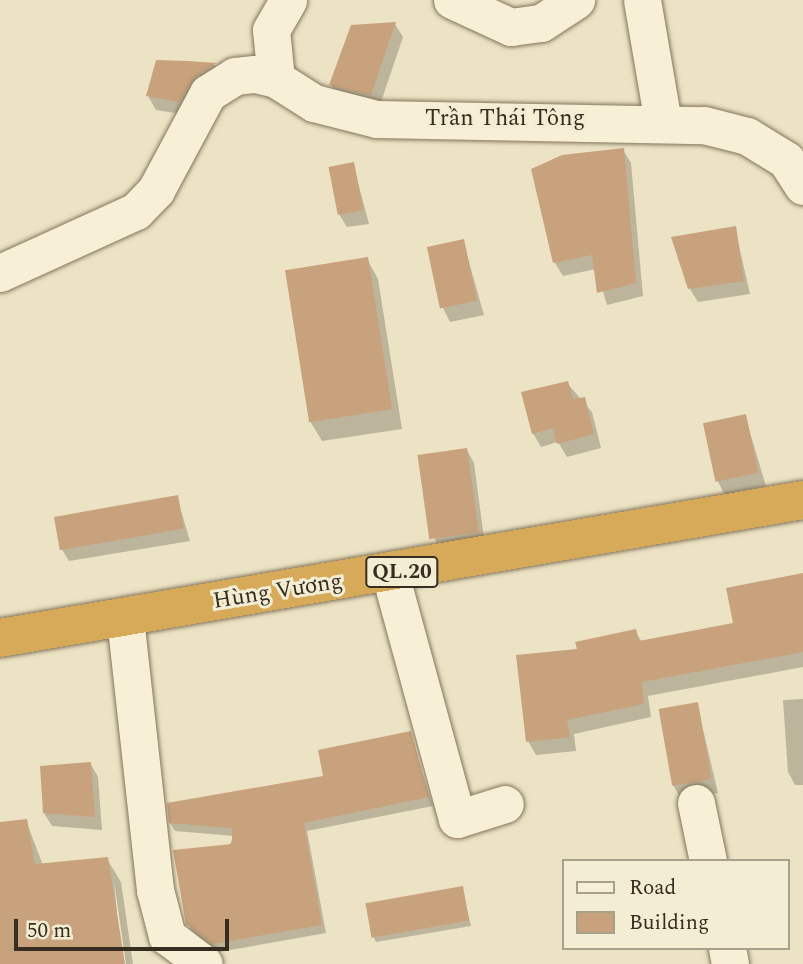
<!DOCTYPE html>
<meta charset="utf-8">
<style>
body{margin:0}
#map{position:relative;width:803px;height:964px;overflow:hidden;background:#ebe3c4;font-family:Spectral,serif}
div>[style]{position:absolute}
[style*='--x']{left:calc(var(--x)*1px);top:calc(var(--y)*1px);width:calc(var(--w)*1px);rotate:calc(var(--a)*1deg)}
.shadow>*{inset:0;background:#0003}
.building>*{inset:0;background:#c8a27c;transform-origin:0 0}
.roads{filter:drop-shadow(0 0 2px #85755b) drop-shadow(0 0 2px #85755b)}
.minor>*{height:37px;margin:-18.5px;padding:0 18.5px;transform-origin:18.5px;border-radius:18.5px;background:#f7f0d7}
.highway>*{height:38px;margin:-19px;padding:0 19px;transform-origin:19px;border-radius:19px;background:#d6aa59}
span{translate:-50% -50%;white-space:nowrap;text-align:center;line-height:1.15;-webkit-text-stroke:6px #f3edd3;paint-order:stroke}
.shield-label span{padding:2px 5px;background:#f3edd3;border:2px solid;border-radius:5px;-webkit-text-stroke-width:0}
.shield-label{font-size:21px;color:#362c1f;font-weight:700}
.street-label{font-size:23px;color:#362c1f}
.legend{position:absolute;left:562px;top:859px;width:228px;height:91px;box-sizing:border-box;background:#f3edd3;border:2px solid #a7a08b;margin:0;padding:9px 12px;list-style:none;font-size:21px;color:#362c1f}
.legend li{display:flex;align-items:center;gap:14px;height:35px}
.legend b{width:35px;border:2px solid #a7a08b}
.scale{position:absolute;left:14px;top:919px;width:215px;height:32px;box-sizing:border-box;border:4px solid #362c1f;border-top:0;padding-left:9px;font-size:21px;line-height:24px;white-space:nowrap;color:#362c1f;-webkit-text-stroke:5px #f3edd3;paint-order:stroke}
</style>
<div id="map">
<div class="shadow">
<div style="clip-path:polygon(395px 24px,403px 37px,379px 108px,339px 98px,331px 85px,352px 26px)"></div>
<div style="clip-path:polygon(157px 62px,215px 65px,222px 78px,187px 115px,156px 110px,148px 96px)"></div>
<div style="clip-path:polygon(623px 150px,631px 163px,643px 296px,607px 305px,596px 269px,563px 276px,555px 263px)"></div>
<div style="clip-path:polygon(353px 164px,369px 224px,347px 227px,339px 214px)"></div>
<div style="clip-path:polygon(735px 228px,750px 294px,698px 302px,690px 289px)"></div>
<div style="clip-path:polygon(463px 241px,484px 315px,450px 322px,443px 308px)"></div>
<div style="clip-path:polygon(367px 259px,378px 279px,402px 429px,322px 441px,310px 421px,287px 271px)"></div>
<div style="clip-path:polygon(567px 383px,592px 412px,601px 448px,567px 457px,558px 442px,541px 447px,533px 433px)"></div>
<div style="clip-path:polygon(745px 416px,766px 486px,725px 495px,718px 482px)"></div>
<div style="clip-path:polygon(467px 450px,474px 463px,485px 546px,443px 554px,435px 540px)"></div>
<div style="clip-path:polygon(177px 497px,190px 541px,69px 561px,61px 548px,56px 520px)"></div>
<div style="clip-path:polygon(803px 575px,803px 667px,648px 696px,651px 717px,574px 734px,576px 751px,536px 755px,528px 741px,579px 650px,635px 631px,642px 642px,735px 624px)"></div>
<div style="clip-path:polygon(803px 699px,803px 785px,795px 785px,788px 772px,783px 700px)"></div>
<div style="clip-path:polygon(697px 704px,718px 793px,681px 799px,673px 785px)"></div>
<div style="clip-path:polygon(410px 733px,433px 806px,307px 831px,326px 933px,219px 952px,193px 933px,188px 924px,234px 836px,175px 831px,170px 823px,325px 777px)"></div>
<div style="clip-path:polygon(90px 763px,98px 777px,102px 830px,52px 826px,44px 813px)"></div>
<div style="clip-path:polygon(26px 821px,43px 865px,107px 859px,121px 882px,133px 964px,126px 964px,114px 881px,122px 964px,0 964px,0 824px)"></div>
<div style="clip-path:polygon(462px 888px,471px 926px,376px 942px,373px 936px)"></div>
</div>
<div class="building">
<div style="clip-path:polygon(396px 22px,371px 95px,329px 85px,351px 25px)"></div>
<div style="clip-path:polygon(156px 60px,188px 61px,216px 63px,196px 76px,179px 102px,146px 96px)"></div>
<div style="clip-path:polygon(624px 148px,636px 283px,597px 293px,592px 255px,553px 263px,531px 169px,562px 155px)"></div>
<div style="left:354px;top:162px;width:49px;height:26px;rotate:79deg"></div>
<div style="clip-path:polygon(736px 226px,744px 281px,688px 289px,671px 237px)"></div>
<div style="left:464px;top:239px;width:63px;height:38px;rotate:78deg"></div>
<div style="left:368px;top:257px;width:154px;height:84px;rotate:81deg"></div>
<div style="clip-path:polygon(568px 381px,573px 399px,585px 397px,594px 434px,557px 444px,553px 428px,532px 434px,521px 392px)"></div>
<div style="left:746px;top:414px;width:60px;height:44px;rotate:78deg"></div>
<div style="left:467px;top:448px;width:85px;height:50px;rotate:82deg"></div>
<div style="left:178px;top:495px;width:34px;height:126px;rotate:80deg"></div>
<div style="clip-path:polygon(803px 573px,803px 652px,642px 682px,644px 704px,567px 720px,570px 737px,526px 742px,516px 655px,577px 649px,575px 642px,636px 629px,639px 641px,733px 623px,726px 588px)"></div>
<div style="left:698px;top:702px;width:78px;height:40px;rotate:80deg"></div>
<div style="clip-path:polygon(411px 731px,429px 797px,304px 823px,322px 925px,213px 944px,186px 924px,173px 850px,232px 844px,232px 828px,169px 823px,167px 803px,323px 776px,318px 750px)"></div>
<div style="clip-path:polygon(91px 762px,95px 817px,43px 813px,40px 766px)"></div>
<div style="clip-path:polygon(27px 819px,35px 864px,108px 857px,125px 964px,0 964px,0 822px)"></div>
<div style="left:463px;top:886px;width:35px;height:99px;rotate:80deg"></div>
</div>
<div class="roads">
<div class="minor">
<div style="--x:452;--y:0;--w:65;--a:24.6"></div>
<div style="--x:511;--y:27;--w:30;--a:-8"></div>
<div style="--x:541;--y:23;--w:42;--a:-33.3"></div>
<div style="--x:642;--y:0;--w:125;--a:80.3"></div>
<div style="--x:276;--y:79;--w:49;--a:-95.8"></div>
<div style="--x:271;--y:30;--w:34;--a:-60"></div>
<div style="--x:0;--y:273;--w:149;--a:-24.5"></div>
<div style="--x:136;--y:211;--w:29;--a:-46"></div>
<div style="--x:156;--y:190;--w:110;--a:-61.8"></div>
<div style="--x:208;--y:93;--w:32;--a:-32"></div>
<div style="--x:235;--y:76;--w:20;--a:-6"></div>
<div style="--x:255;--y:74;--w:22;--a:13"></div>
<div style="--x:276;--y:79;--w:45;--a:32.3"></div>
<div style="--x:314;--y:103;--w:65;--a:14.3"></div>
<div style="--x:377;--y:119;--w:327;--a:1.1"></div>
<div style="--x:704;--y:125;--w:44;--a:14.3"></div>
<div style="--x:747;--y:136;--w:46;--a:31.6"></div>
<div style="--x:786;--y:160;--w:31;--a:57"></div>
<div style="--x:390;--y:574;--w:254;--a:74.7"></div>
<div style="--x:457;--y:819;--w:50;--a:-17.4"></div>
<div style="--x:125;--y:618;--w:274;--a:83.7"></div>
<div style="--x:155;--y:890;--w:48;--a:75.4"></div>
<div style="--x:167;--y:936;--w:46;--a:37.1"></div>
<div style="--x:696;--y:803;--w:59;--a:78.3"></div>
<div style="--x:727;--y:948;--w:16;--a:79"></div>
</div>
<div class="highway">
<div style="--x:0;--y:638;--w:815;--a:-9.75"></div>
</div>
</div>
<div class="shield-label">
<span style="left:402px;top:572px">QL.20</span>
</div>
<div class="street-label">
<span style="left:505px;top:119px">Trần Thái Tông</span>
<span style="left:278px;top:592px;rotate:-9deg">Hùng Vương</span>
</div>
<ul class="legend">
<li><b style="height:9px;background:#f7f0d7"></b>Road</li>
<li><b style="height:19px;background:#c8a27c"></b>Building</li>
</ul>
<div class="scale">50 m</div>
</div>
